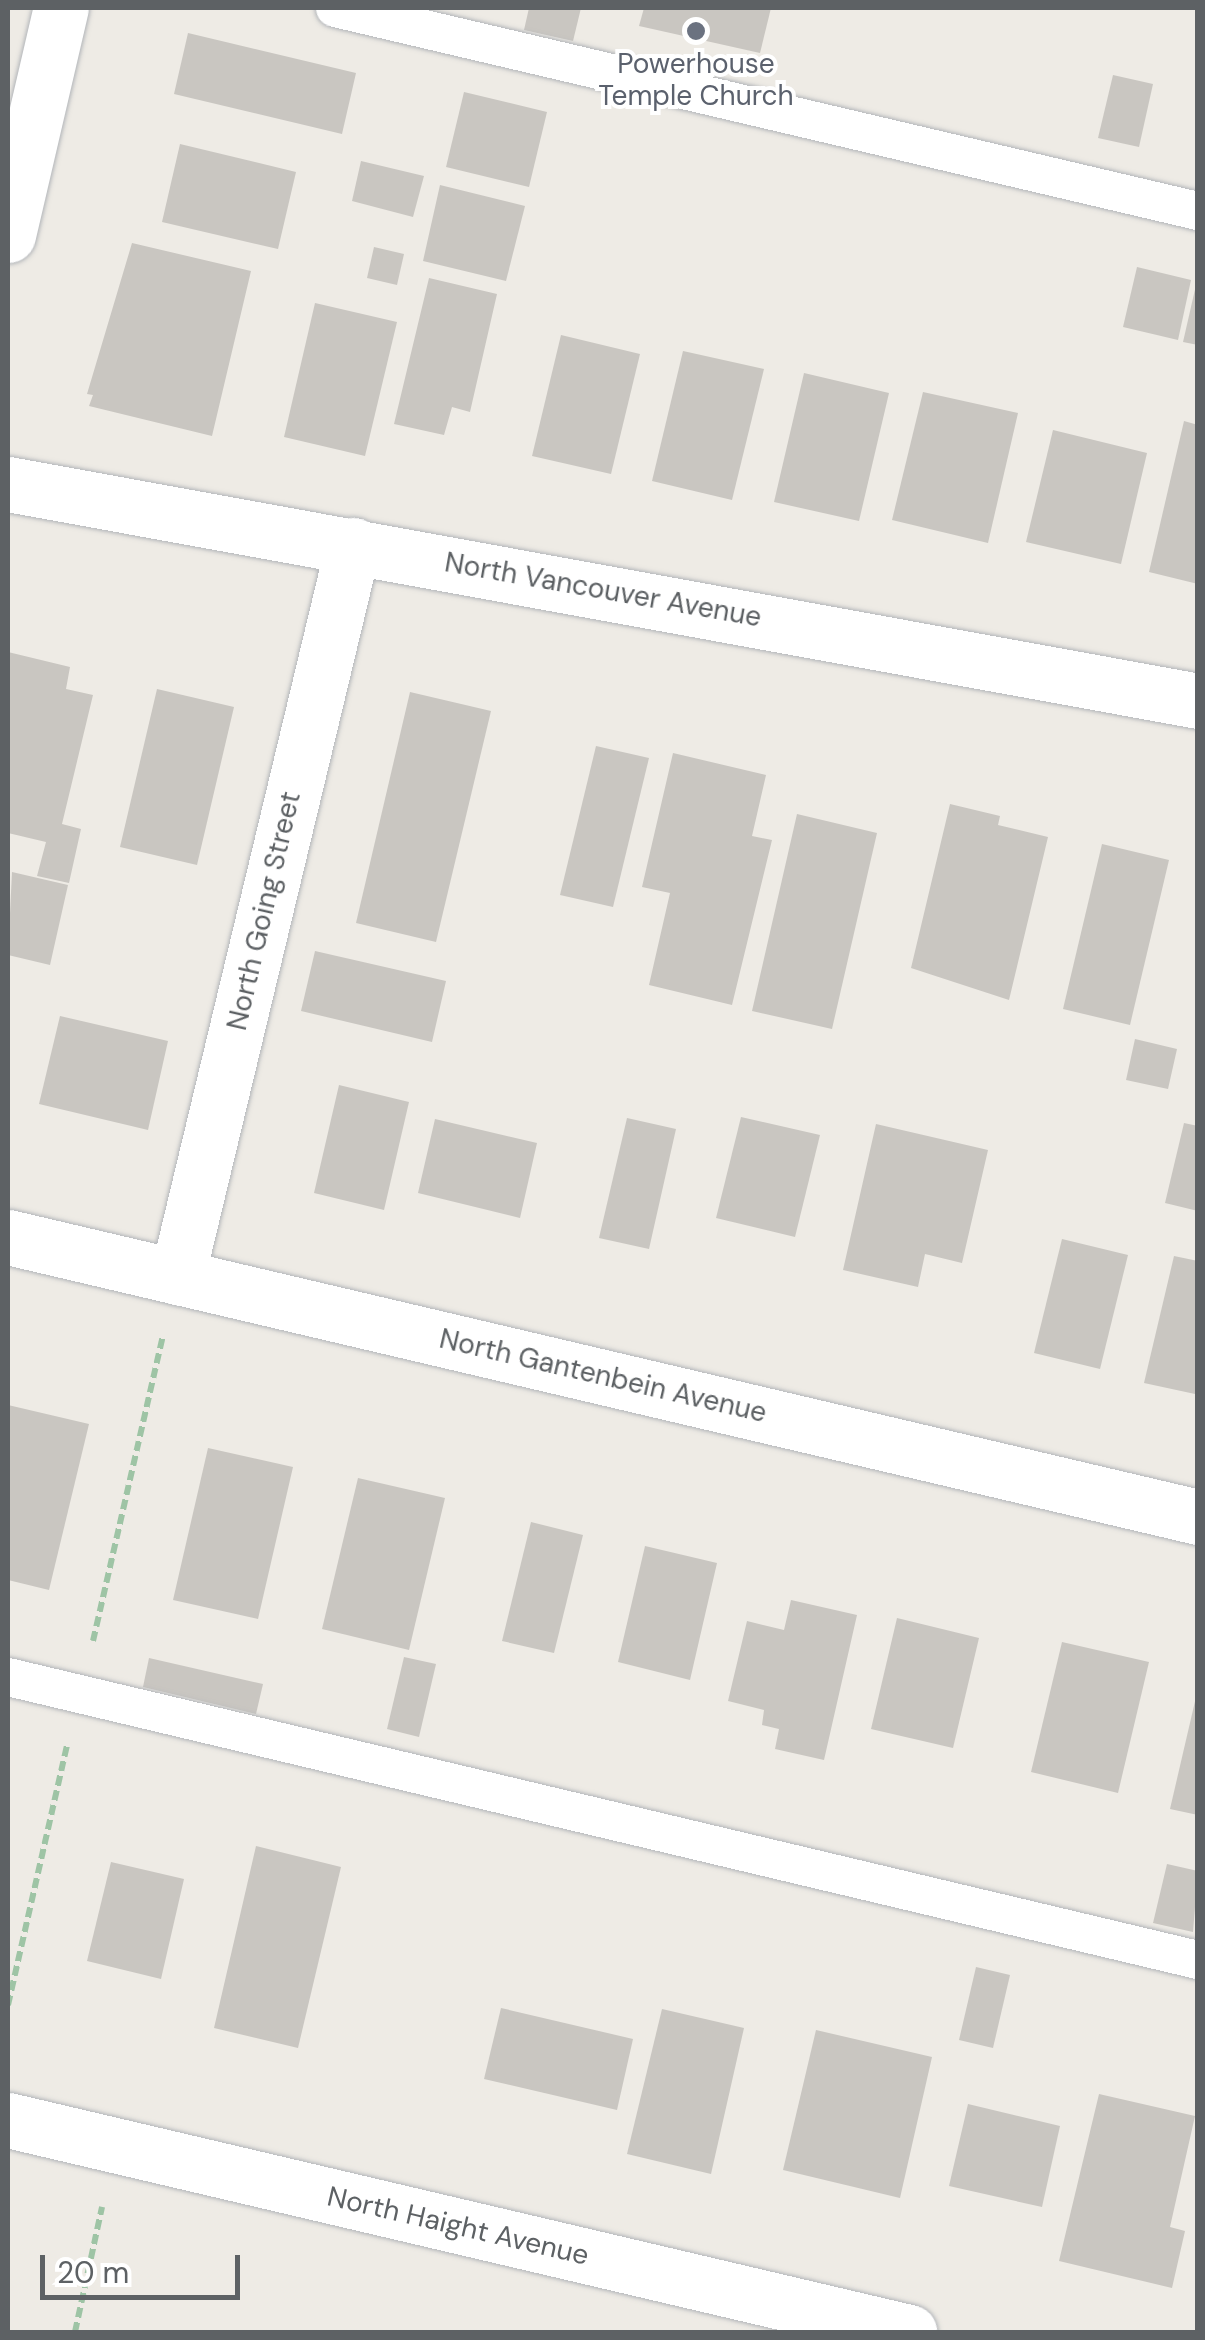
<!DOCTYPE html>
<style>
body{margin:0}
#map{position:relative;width:1205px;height:2340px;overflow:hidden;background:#eeebe5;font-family:"DM Sans",sans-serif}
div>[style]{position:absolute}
.building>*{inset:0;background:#c9c6c1}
.path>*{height:6px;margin-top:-3px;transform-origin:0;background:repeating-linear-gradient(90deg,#9ec4a5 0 10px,transparent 0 15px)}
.roads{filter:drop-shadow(0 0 2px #b2b5b9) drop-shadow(0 0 2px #b2b5b9)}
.lane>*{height:38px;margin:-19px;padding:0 19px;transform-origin:19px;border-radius:19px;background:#fff}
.street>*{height:55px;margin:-27.5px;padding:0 27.5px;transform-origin:27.5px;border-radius:27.5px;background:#fff}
.secondary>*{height:55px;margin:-27.5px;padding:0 27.5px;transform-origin:27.5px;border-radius:27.5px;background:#fff}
.dots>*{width:28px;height:28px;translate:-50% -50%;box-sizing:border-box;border:5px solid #fff;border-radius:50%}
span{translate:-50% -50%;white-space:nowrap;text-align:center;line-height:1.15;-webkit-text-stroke:8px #fff;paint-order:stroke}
.worship-label{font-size:28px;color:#5b616d}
.street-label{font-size:28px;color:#5d6164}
.frame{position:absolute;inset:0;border:10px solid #5d6164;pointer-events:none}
.scale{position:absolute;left:40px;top:2255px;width:200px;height:45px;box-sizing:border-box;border:5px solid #5d6164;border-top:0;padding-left:12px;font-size:30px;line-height:35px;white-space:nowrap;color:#5d6164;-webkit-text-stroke:8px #fff;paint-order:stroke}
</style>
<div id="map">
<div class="building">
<div style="clip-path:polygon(529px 8px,581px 8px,573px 41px,524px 30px)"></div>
<div style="clip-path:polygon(644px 8px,771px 8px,760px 53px,639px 26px)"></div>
<div style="clip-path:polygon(188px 33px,356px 73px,342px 134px,174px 94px)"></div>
<div style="clip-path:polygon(1113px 75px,1153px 84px,1139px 147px,1098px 138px)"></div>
<div style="clip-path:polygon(464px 92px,547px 112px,529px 187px,446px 167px)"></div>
<div style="clip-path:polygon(180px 144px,296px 172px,278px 249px,162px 222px)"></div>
<div style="clip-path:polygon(361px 161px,424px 176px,413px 217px,352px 201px)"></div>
<div style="clip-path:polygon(440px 185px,525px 206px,506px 281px,423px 261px)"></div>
<div style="clip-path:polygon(132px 243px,251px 271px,212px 436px,89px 406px,93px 395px,87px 394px)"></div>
<div style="clip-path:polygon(374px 247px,404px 254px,397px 285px,367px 278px)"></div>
<div style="clip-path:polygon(1137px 267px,1191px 280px,1178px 340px,1123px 327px)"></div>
<div style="clip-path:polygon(429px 278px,497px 294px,470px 412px,452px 407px,444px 435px,394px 424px)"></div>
<div style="clip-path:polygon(1196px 285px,1198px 285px,1198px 345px,1183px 342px)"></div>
<div style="clip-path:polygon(315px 303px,397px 322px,365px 456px,284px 437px)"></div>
<div style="clip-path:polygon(561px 335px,640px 354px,611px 474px,532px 456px)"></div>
<div style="clip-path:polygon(683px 351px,764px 369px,732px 500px,652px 481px)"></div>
<div style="clip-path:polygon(804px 373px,889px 393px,859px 521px,774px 502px)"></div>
<div style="clip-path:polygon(923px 392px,1018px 413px,988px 543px,892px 520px)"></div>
<div style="clip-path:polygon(1184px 421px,1198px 425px,1198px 584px,1149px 572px)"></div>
<div style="clip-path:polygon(1053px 430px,1147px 453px,1121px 564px,1026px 542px)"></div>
<div style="clip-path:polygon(8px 652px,70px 667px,66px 689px,93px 695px,62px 824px,81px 829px,69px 883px,37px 876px,46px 842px,8px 833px)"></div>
<div style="clip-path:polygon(157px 689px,234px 707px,197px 865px,120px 847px)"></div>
<div style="clip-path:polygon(410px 692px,491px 711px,436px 942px,356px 923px)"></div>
<div style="clip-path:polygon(596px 746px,649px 758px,613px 907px,560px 895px)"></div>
<div style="clip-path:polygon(673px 753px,766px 775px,752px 836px,772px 840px,732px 1005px,649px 985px,670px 893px,642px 887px)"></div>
<div style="clip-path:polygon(950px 804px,1000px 816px,998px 825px,1048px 837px,1009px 1000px,911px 968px)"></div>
<div style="clip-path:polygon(797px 814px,877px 833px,832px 1029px,752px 1011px)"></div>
<div style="clip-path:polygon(1102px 844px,1169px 860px,1130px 1025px,1063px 1009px)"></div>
<div style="clip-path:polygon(12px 872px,68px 885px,50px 965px,8px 955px)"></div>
<div style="clip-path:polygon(315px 951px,446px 981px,432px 1042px,301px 1011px)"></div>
<div style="clip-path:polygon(60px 1016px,168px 1041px,148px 1130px,39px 1104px)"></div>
<div style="clip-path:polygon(1135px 1039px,1177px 1049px,1168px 1089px,1126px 1080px)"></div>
<div style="clip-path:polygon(339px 1085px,409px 1102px,384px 1210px,314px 1193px)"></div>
<div style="clip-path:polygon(741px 1117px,820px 1135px,795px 1237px,716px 1218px)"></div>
<div style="clip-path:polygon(627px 1118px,676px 1129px,649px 1249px,599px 1238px)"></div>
<div style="clip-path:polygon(435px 1119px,537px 1143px,520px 1218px,418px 1193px)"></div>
<div style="clip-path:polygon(1184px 1123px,1198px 1126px,1198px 1211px,1165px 1203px)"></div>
<div style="clip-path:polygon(876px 1124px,988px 1150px,962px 1263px,925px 1254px,918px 1287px,843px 1270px)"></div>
<div style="clip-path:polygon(1062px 1239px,1128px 1255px,1100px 1369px,1034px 1353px)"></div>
<div style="clip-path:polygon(1174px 1256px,1198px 1261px,1195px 1394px,1144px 1383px)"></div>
<div style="clip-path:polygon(8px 1405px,89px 1424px,49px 1590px,8px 1580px)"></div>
<div style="clip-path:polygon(208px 1448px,293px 1467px,258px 1619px,173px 1600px)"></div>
<div style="clip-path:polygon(358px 1478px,445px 1498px,409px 1650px,322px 1629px)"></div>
<div style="clip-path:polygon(531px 1522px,583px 1535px,554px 1653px,502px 1641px)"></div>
<div style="clip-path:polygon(645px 1546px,717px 1563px,690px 1680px,618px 1662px)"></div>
<div style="clip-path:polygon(791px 1600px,857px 1615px,824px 1760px,775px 1749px,779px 1729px,762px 1725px,764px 1710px,728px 1701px,747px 1621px,784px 1630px)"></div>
<div style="clip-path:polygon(897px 1618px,979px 1638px,953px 1748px,871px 1729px)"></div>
<div style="clip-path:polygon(1062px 1642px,1149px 1662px,1118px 1793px,1031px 1772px)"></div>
<div style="clip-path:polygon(404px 1657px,436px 1664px,419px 1737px,387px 1729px)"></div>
<div style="clip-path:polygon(149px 1658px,263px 1684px,256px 1714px,143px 1687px)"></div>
<div style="clip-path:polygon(1196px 1697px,1198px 1697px,1198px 1815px,1170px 1809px)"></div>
<div style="clip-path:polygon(256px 1846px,341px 1867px,298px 2048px,214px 2028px)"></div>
<div style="clip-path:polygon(111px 1862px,184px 1879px,161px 1979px,87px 1961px)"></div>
<div style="clip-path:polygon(1167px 1864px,1198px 1871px,1193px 1932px,1153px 1923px)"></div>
<div style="clip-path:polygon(976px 1967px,1010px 1975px,993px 2048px,959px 2040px)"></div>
<div style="clip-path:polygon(501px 2008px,633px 2039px,617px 2110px,484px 2079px)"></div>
<div style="clip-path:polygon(662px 2009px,744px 2028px,711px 2174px,627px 2154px)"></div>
<div style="clip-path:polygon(816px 2030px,932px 2057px,900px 2198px,783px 2170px)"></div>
<div style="clip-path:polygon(1099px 2094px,1195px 2116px,1170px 2227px,1185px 2231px,1172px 2288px,1059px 2261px)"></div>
<div style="clip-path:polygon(968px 2104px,1060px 2126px,1042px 2207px,949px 2186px)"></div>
</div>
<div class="path">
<div style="left:93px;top:1641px;width:313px;rotate:-77.1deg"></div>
<div style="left:8px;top:2005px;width:267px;rotate:-77.2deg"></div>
<div style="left:75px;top:2332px;width:128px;rotate:-77.8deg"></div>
</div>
<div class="roads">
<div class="lane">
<div style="left:335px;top:8px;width:887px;rotate:13.24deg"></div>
<div style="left:8px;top:1677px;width:1223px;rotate:13.38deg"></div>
</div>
<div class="street">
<div style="left:8px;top:235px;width:233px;rotate:-76.9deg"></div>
<div style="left:8px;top:1237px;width:1222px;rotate:13.24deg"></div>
<div style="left:177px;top:1277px;width:753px;rotate:-76.48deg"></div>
<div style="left:8px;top:2120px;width:926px;rotate:13.24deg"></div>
</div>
<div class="secondary">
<div style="left:8px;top:484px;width:1210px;rotate:10.33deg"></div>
</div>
</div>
<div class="dots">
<div style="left:696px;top:31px;background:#6b7280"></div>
</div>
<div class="worship-label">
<span style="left:696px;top:80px">Powerhouse<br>Temple Church</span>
</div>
<div class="street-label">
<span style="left:603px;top:590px;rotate:10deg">North Vancouver Avenue</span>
<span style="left:264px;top:911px;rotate:-77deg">North Going Street</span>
<span style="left:603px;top:1376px;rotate:13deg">North Gantenbein Avenue</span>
<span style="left:458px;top:2226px;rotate:13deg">North Haight Avenue</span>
</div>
<div class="frame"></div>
<div class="scale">20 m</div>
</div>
